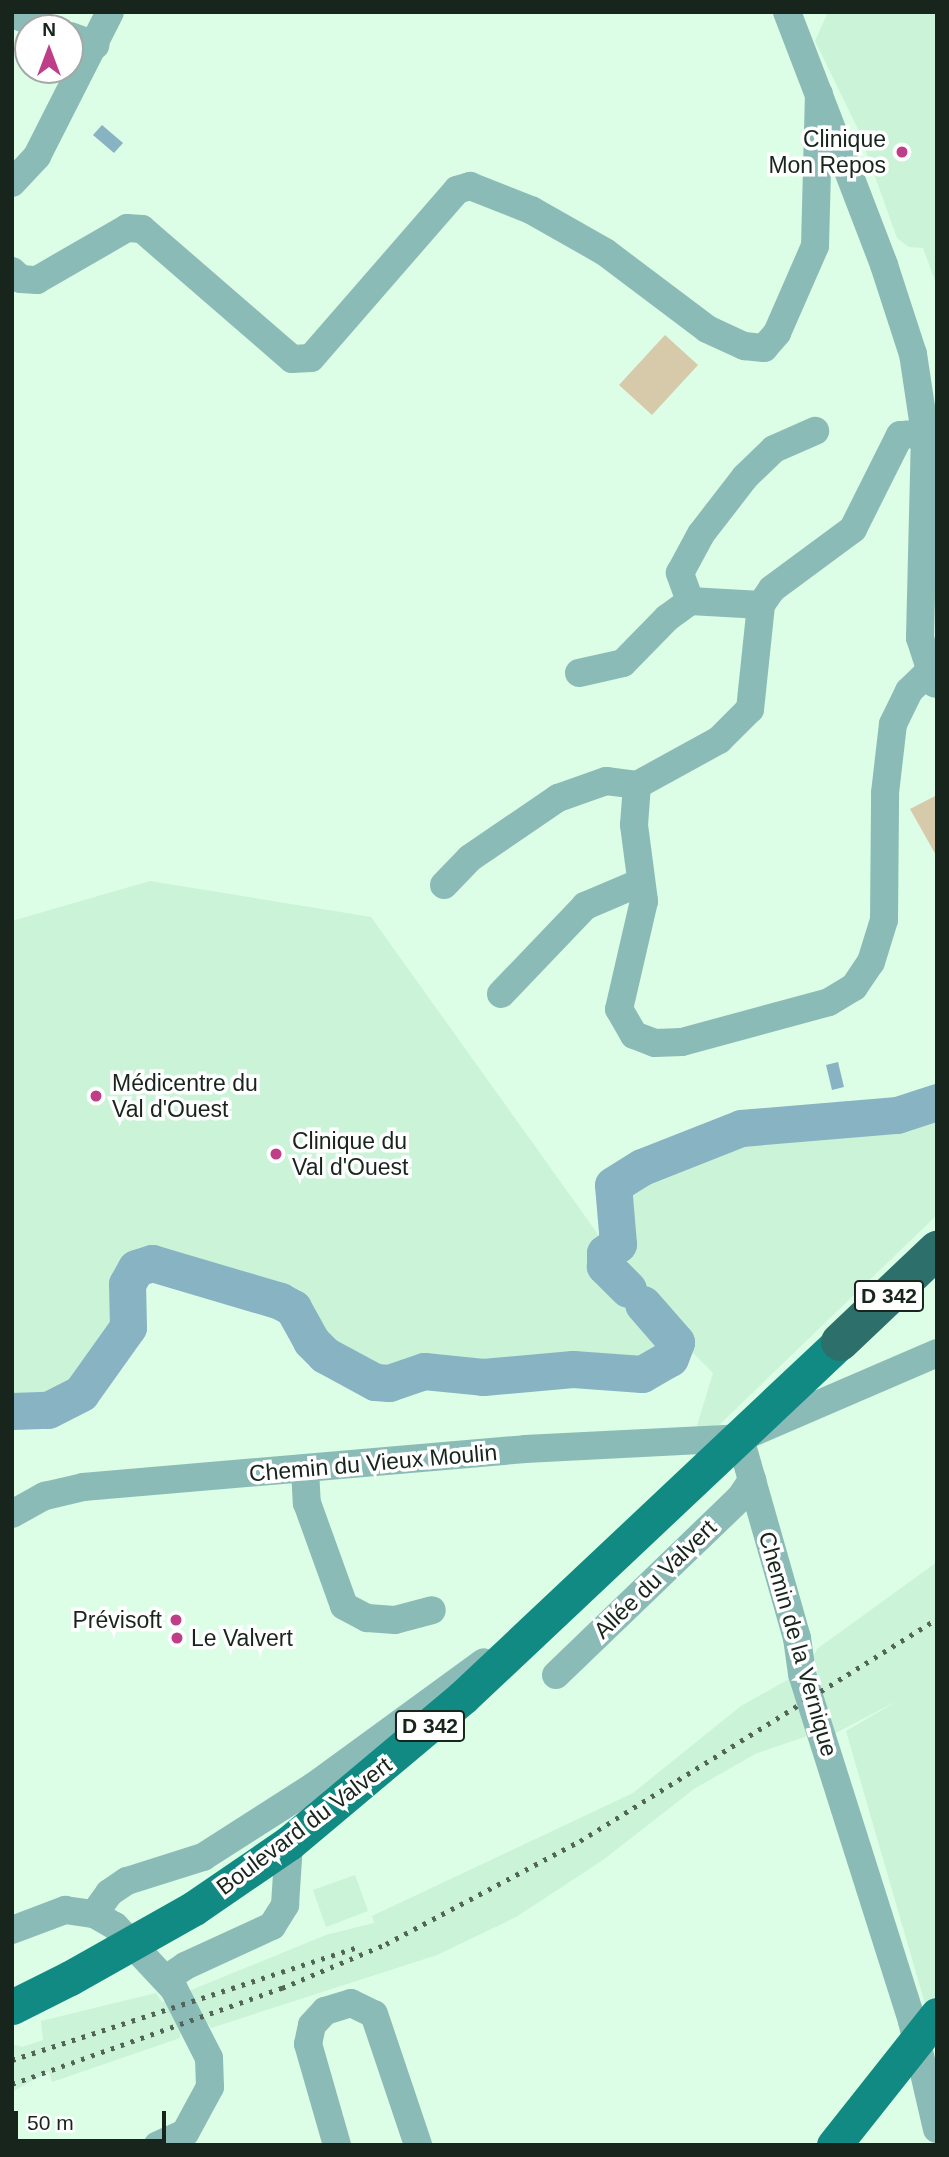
<!DOCTYPE html>
<meta charset="utf-8">
<style>
body{margin:0}
#map{position:relative;width:949px;height:2157px;overflow:hidden;background:#dcfde6;font-family:Helvetica,sans-serif}
div>[style]{position:absolute}
.built>*{inset:0;background:#caf3d7}
.green>*{inset:0;background:#d7caaa}
.water>*{inset:0;background:#87b3c3}
.river>*{height:37px;margin:-18.5px;padding:0 18.5px;transform-origin:18.5px;border-radius:18.5px;background:#87b3c3}
.minor>*{height:28px;margin:-14px;padding:0 14px;transform-origin:14px;border-radius:14px;background:#8bbbb6}
.major>*{height:35px;margin:-17.5px;padding:0 17.5px;transform-origin:17.5px;border-radius:17.5px;background:#108a83}
.highway>*{height:38px;margin:-19px;padding:0 19px;transform-origin:19px;border-radius:19px;background:#2d706b}
.rail>*{height:5px;margin-top:-2.5px;transform-origin:0;background:repeating-linear-gradient(90deg,#526558 0 3.5px,transparent 0 10.5px)}
.major-bridge>*{height:35px;margin:-17.5px;padding:0 17.5px;transform-origin:17.5px;border-radius:17.5px;background:#108a83}
.dots>*{width:19px;height:19px;translate:-50% -50%;box-sizing:border-box;border:4px solid #fff;border-radius:50%}
span{translate:-50% -50%;white-space:nowrap;text-align:center;line-height:1.15;-webkit-text-stroke:7px #fff;paint-order:stroke}
.shield-label span{padding:2px 5px;background:#fff;border:2px solid;border-radius:5px;-webkit-text-stroke-width:0}
.shield-label{font-size:21px;color:#18251d;font-weight:700}
.poi-label{font-size:23px;color:#18251d}
.right{translate:-100% -50%;text-align:right}
.left{translate:0 -50%;text-align:left}
.street-label{font-size:23px;color:#18251d}
.frame{position:absolute;inset:0;border:14px solid #18251d;pointer-events:none}
.north{position:absolute;left:14px;top:14px;width:70px;height:70px;box-sizing:border-box;background:#fff;border:2px solid #a3a8a5;border-radius:50%;rotate:0deg;font-size:19px;font-weight:700;line-height:28px;text-align:center;color:#18251d}
.north::after{content:'';display:block;margin:auto;width:24px;height:32px;background:#be3e88;clip-path:polygon(50% 0,100% 100%,50% 72%,0 100%)}
.scale{position:absolute;left:14px;top:2111px;width:152px;height:32px;box-sizing:border-box;border:4px solid #18251d;border-top:0;padding-left:9px;font-size:21px;line-height:24px;white-space:nowrap;color:#18251d;-webkit-text-stroke:5px #fff;paint-order:stroke}
</style>
<div id="map">
<div class="built">
<div style="clip-path:polygon(828px 12px,937px 12px,937px 286px,923px 248px,909px 247px,897px 238px,858px 129px,815px 41px)"></div>
<div style="clip-path:polygon(150px 881px,371px 917px,607px 1247px,626px 1248px,622px 1190px,632px 1178px,653px 1168px,741px 1134px,902px 1120px,937px 1107px,937px 1215px,719px 1425px,696px 1429px,713px 1373px,687px 1347px,669px 1347px,657px 1362px,639px 1369px,569px 1363px,479px 1371px,431px 1363px,391px 1379px,377px 1378px,323px 1346px,292px 1302px,146px 1259px,126px 1275px,123px 1335px,85px 1382px,46px 1405px,12px 1404px,12px 921px)"></div>
<div style="clip-path:polygon(937px 1562px,937px 1994px,926px 2007px,846px 1731px,899px 1700px,828px 1737px,810px 1735px,755px 1754px,694px 1789px,603px 1860px,516px 1917px,437px 1955px,211px 2028px,209px 2024px,180px 2034px,180px 2038px,52px 2082px,49px 2071px,12px 2092px,12px 2044px,22px 2047px,43px 2040px,41px 2021px,156px 1993px,162px 2002px,326px 1935px,374px 1923px,372px 1916px,633px 1793px,741px 1706px,807px 1669px,817px 1649px)"></div>
<div style="clip-path:polygon(355px 1875px,368px 1911px,326px 1927px,313px 1890px)"></div>
</div>
<div class="green">
<div style="clip-path:polygon(665px 335px,698px 365px,652px 415px,619px 385px)"></div>
<div style="clip-path:polygon(937px 795px,937px 857px,910px 809px)"></div>
</div>
<div class="water">
<div style="clip-path:polygon(102px 125px,123px 143px,114px 153px,93px 135px)"></div>
<div style="clip-path:polygon(838px 1062px,844px 1087px,832px 1090px,826px 1065px)"></div>
</div>
<div class="river">
<div style="left:628px;top:1289px;width:33px;rotate:-135deg"></div>
<div style="left:605px;top:1266px;width:13px;rotate:-90deg"></div>
<div style="left:605px;top:1253px;width:16px;rotate:-35deg"></div>
<div style="left:618px;top:1244px;width:59px;rotate:-94.8deg"></div>
<div style="left:613px;top:1185px;width:34px;rotate:-32deg"></div>
<div style="left:642px;top:1167px;width:106px;rotate:-21.5deg"></div>
<div style="left:741px;top:1128px;width:157px;rotate:-4.8deg"></div>
<div style="left:897px;top:1115px;width:42px;rotate:-18deg"></div>
<div style="left:12px;top:1411px;width:36px;rotate:-2deg"></div>
<div style="left:48px;top:1410px;width:37px;rotate:-27deg"></div>
<div style="left:81px;top:1393px;width:81px;rotate:-54.5deg"></div>
<div style="left:128px;top:1327px;width:43px;rotate:-91.3deg"></div>
<div style="left:127px;top:1284px;width:18px;rotate:-61deg"></div>
<div style="left:136px;top:1268px;width:17px;rotate:-17deg"></div>
<div style="left:152px;top:1263px;width:134px;rotate:16.5deg"></div>
<div style="left:280px;top:1301px;width:15px;rotate:28deg"></div>
<div style="left:293px;top:1308px;width:38px;rotate:61deg"></div>
<div style="left:311px;top:1341px;width:20px;rotate:45deg"></div>
<div style="left:325px;top:1355px;width:57px;rotate:28.4deg"></div>
<div style="left:375px;top:1382px;width:14px;rotate:4deg"></div>
<div style="left:389px;top:1383px;width:37px;rotate:-19deg"></div>
<div style="left:424px;top:1371px;width:59px;rotate:5.8deg"></div>
<div style="left:483px;top:1377px;width:90px;rotate:-5.1deg"></div>
<div style="left:573px;top:1369px;width:69px;rotate:4.1deg"></div>
<div style="left:642px;top:1374px;width:32px;rotate:-30deg"></div>
<div style="left:670px;top:1358px;width:17px;rotate:-69deg"></div>
<div style="left:676px;top:1342px;width:50px;rotate:-131deg"></div>
</div>
<div class="minor">
<div style="left:787px;top:12px;width:271px;rotate:69deg"></div>
<div style="left:884px;top:265px;width:94px;rotate:72deg"></div>
<div style="left:913px;top:354px;width:80px;rotate:81.4deg"></div>
<div style="left:925px;top:433px;width:205px;rotate:91.4deg"></div>
<div style="left:920px;top:638px;width:48px;rotate:71.9deg"></div>
<div style="left:12px;top:14px;width:40px;rotate:21deg"></div>
<div style="left:70px;top:36px;width:27px;rotate:20deg"></div>
<div style="left:12px;top:183px;width:37px;rotate:-47deg"></div>
<div style="left:37px;top:156px;width:161px;rotate:-63.1deg"></div>
<div style="left:12px;top:271px;width:12px;rotate:42deg"></div>
<div style="left:21px;top:279px;width:16px;rotate:4deg"></div>
<div style="left:37px;top:280px;width:104px;rotate:-30deg"></div>
<div style="left:127px;top:228px;width:15px;rotate:4deg"></div>
<div style="left:142px;top:229px;width:198px;rotate:40.9deg"></div>
<div style="left:292px;top:359px;width:19px;rotate:-3deg"></div>
<div style="left:311px;top:358px;width:223px;rotate:-49deg"></div>
<div style="left:457px;top:190px;width:14px;rotate:-17deg"></div>
<div style="left:470px;top:186px;width:66px;rotate:21.5deg"></div>
<div style="left:531px;top:210px;width:85px;rotate:29.6deg"></div>
<div style="left:605px;top:252px;width:128px;rotate:37deg"></div>
<div style="left:707px;top:329px;width:41px;rotate:24.7deg"></div>
<div style="left:744px;top:346px;width:20px;rotate:6deg"></div>
<div style="left:764px;top:348px;width:20px;rotate:-49deg"></div>
<div style="left:777px;top:333px;width:95px;rotate:-66.4deg"></div>
<div style="left:815px;top:246px;width:152px;rotate:-88.5deg"></div>
<div style="left:925px;top:433px;width:25px;rotate:175deg"></div>
<div style="left:900px;top:435px;width:105px;rotate:116.6deg"></div>
<div style="left:853px;top:529px;width:101px;rotate:143.5deg"></div>
<div style="left:772px;top:589px;width:19px;rotate:125deg"></div>
<div style="left:761px;top:605px;width:105px;rotate:96deg"></div>
<div style="left:750px;top:709px;width:44px;rotate:135deg"></div>
<div style="left:719px;top:740px;width:94px;rotate:151.2deg"></div>
<div style="left:637px;top:785px;width:40px;rotate:94.3deg"></div>
<div style="left:634px;top:825px;width:77px;rotate:82.5deg"></div>
<div style="left:644px;top:901px;width:111px;rotate:103deg"></div>
<div style="left:619px;top:1009px;width:30px;rotate:60deg"></div>
<div style="left:634px;top:1035px;width:22px;rotate:21deg"></div>
<div style="left:655px;top:1043px;width:27px;rotate:-2deg"></div>
<div style="left:682px;top:1042px;width:152px;rotate:-15.2deg"></div>
<div style="left:829px;top:1002px;width:29px;rotate:-31deg"></div>
<div style="left:854px;top:987px;width:30px;rotate:-56deg"></div>
<div style="left:871px;top:962px;width:44px;rotate:-72.8deg"></div>
<div style="left:884px;top:920px;width:127px;rotate:-89.5deg"></div>
<div style="left:885px;top:793px;width:69px;rotate:-83.4deg"></div>
<div style="left:893px;top:724px;width:37px;rotate:-64deg"></div>
<div style="left:909px;top:691px;width:39px;rotate:-44deg"></div>
<div style="left:690px;top:601px;width:30px;rotate:-110deg"></div>
<div style="left:680px;top:573px;width:44px;rotate:-61.7deg"></div>
<div style="left:701px;top:534px;width:72px;rotate:-52.3deg"></div>
<div style="left:745px;top:477px;width:40px;rotate:-44deg"></div>
<div style="left:774px;top:449px;width:45px;rotate:-23.7deg"></div>
<div style="left:579px;top:673px;width:45px;rotate:-12.8deg"></div>
<div style="left:623px;top:663px;width:63px;rotate:-45.6deg"></div>
<div style="left:667px;top:618px;width:29px;rotate:-36deg"></div>
<div style="left:690px;top:601px;width:71px;rotate:3.2deg"></div>
<div style="left:444px;top:885px;width:37px;rotate:-46deg"></div>
<div style="left:470px;top:858px;width:107px;rotate:-34.3deg"></div>
<div style="left:558px;top:798px;width:51px;rotate:-19.5deg"></div>
<div style="left:606px;top:781px;width:31px;rotate:7deg"></div>
<div style="left:501px;top:994px;width:122px;rotate:-46.3deg"></div>
<div style="left:585px;top:906px;width:59px;rotate:-23.1deg"></div>
<div style="left:740px;top:1438px;width:208px;rotate:74.1deg"></div>
<div style="left:797px;top:1638px;width:36px;rotate:82deg"></div>
<div style="left:802px;top:1674px;width:364px;rotate:72.4deg"></div>
<div style="left:912px;top:2021px;width:111px;rotate:77deg"></div>
<div style="left:305px;top:1469px;width:34px;rotate:87deg"></div>
<div style="left:307px;top:1503px;width:109px;rotate:70.2deg"></div>
<div style="left:344px;top:1606px;width:26px;rotate:28deg"></div>
<div style="left:367px;top:1618px;width:28px;rotate:4deg"></div>
<div style="left:395px;top:1620px;width:38px;rotate:-15deg"></div>
<div style="left:12px;top:1514px;width:38px;rotate:-29deg"></div>
<div style="left:45px;top:1496px;width:39px;rotate:-13deg"></div>
<div style="left:83px;top:1487px;width:444px;rotate:-4.9deg"></div>
<div style="left:525px;top:1449px;width:215px;rotate:-2.9deg"></div>
<div style="left:740px;top:1438px;width:215px;rotate:-23.3deg"></div>
<div style="left:556px;top:1675px;width:255px;rotate:-43.9deg"></div>
<div style="left:740px;top:1498px;width:22px;rotate:-56deg"></div>
<div style="left:94px;top:1914px;width:26px;rotate:-54deg"></div>
<div style="left:109px;top:1893px;width:22px;rotate:-34deg"></div>
<div style="left:127px;top:1881px;width:80px;rotate:-17.5deg"></div>
<div style="left:203px;top:1857px;width:132px;rotate:-32.6deg"></div>
<div style="left:314px;top:1786px;width:210px;rotate:-36.1deg"></div>
<div style="left:12px;top:1930px;width:57px;rotate:-20.7deg"></div>
<div style="left:65px;top:1910px;width:29px;rotate:8deg"></div>
<div style="left:94px;top:1914px;width:24px;rotate:30deg"></div>
<div style="left:115px;top:1926px;width:86px;rotate:46.9deg"></div>
<div style="left:174px;top:1989px;width:77px;rotate:63.1deg"></div>
<div style="left:209px;top:2058px;width:29px;rotate:88deg"></div>
<div style="left:210px;top:2087px;width:52px;rotate:118.5deg"></div>
<div style="left:185px;top:2133px;width:30px;rotate:156deg"></div>
<div style="left:166px;top:1979px;width:23px;rotate:-34deg"></div>
<div style="left:185px;top:1966px;width:96px;rotate:-24.7deg"></div>
<div style="left:272px;top:1926px;width:25px;rotate:-58deg"></div>
<div style="left:285px;top:1905px;width:62px;rotate:-86.3deg"></div>
<div style="left:337px;top:2145px;width:105px;rotate:-106deg"></div>
<div style="left:308px;top:2044px;width:19px;rotate:-78deg"></div>
<div style="left:312px;top:2025px;width:19px;rotate:-47deg"></div>
<div style="left:325px;top:2011px;width:27px;rotate:-17deg"></div>
<div style="left:351px;top:2003px;width:25px;rotate:26deg"></div>
<div style="left:374px;top:2014px;width:138px;rotate:71.4deg"></div>
</div>
<div class="major">
<div style="left:194px;top:1908px;width:115px;rotate:-34.4deg"></div>
<div style="left:289px;top:1843px;width:227px;rotate:-40deg"></div>
<div style="left:463px;top:1697px;width:518px;rotate:-43.28deg"></div>
<div style="left:12px;top:2007px;width:65px;rotate:-26.6deg"></div>
<div style="left:834px;top:2145px;width:166px;rotate:-51.6deg"></div>
</div>
<div class="highway">
<div style="left:840px;top:1342px;width:134px;rotate:-43.5deg"></div>
</div>
<div class="rail">
<div style="left:12px;top:2060px;width:361px;rotate:-18.1deg"></div>
<div style="left:12px;top:2084px;width:287px;rotate:-19.6deg"></div>
<div style="left:282px;top:1988px;width:113px;rotate:-22.9deg"></div>
<div style="left:386px;top:1944px;width:220px;rotate:-28deg"></div>
<div style="left:580px;top:1841px;width:420px;rotate:-31.9deg"></div>
</div>
<div class="major-bridge">
<div style="left:70px;top:1978px;width:142px;rotate:-29.4deg"></div>
</div>
<div class="dots">
<div style="left:902px;top:152px;background:#be3e88"></div>
<div style="left:96px;top:1096px;background:#be3e88"></div>
<div style="left:276px;top:1154px;background:#be3e88"></div>
<div style="left:176px;top:1620px;background:#be3e88"></div>
<div style="left:177px;top:1638px;background:#be3e88"></div>
</div>
<div class="shield-label">
<span style="left:889px;top:1296px">D 342</span>
<span style="left:430px;top:1726px">D 342</span>
</div>
<div class="poi-label">
<span class="right" style="left:886px;top:152px">Clinique<br>Mon Repos</span>
<span class="left" style="left:112px;top:1096px">Médicentre du<br>Val d'Ouest</span>
<span class="left" style="left:292px;top:1154px">Clinique du<br>Val d'Ouest</span>
<span class="right" style="left:162px;top:1620px">Prévisoft</span>
<span class="left" style="left:191px;top:1638px">Le Valvert</span>
</div>
<div class="street-label">
<span style="left:373px;top:1463px;rotate:-5deg">Chemin du Vieux Moulin</span>
<span style="left:655px;top:1579px;rotate:-44deg">Allée du Valvert</span>
<span style="left:798px;top:1644px;rotate:74deg">Chemin de la Vernique</span>
<span style="left:304px;top:1826px;rotate:-37deg">Boulevard du Valvert</span>
</div>
<div class="frame"></div>
<div class="north">N</div>
<div class="scale">50 m</div>
</div>
